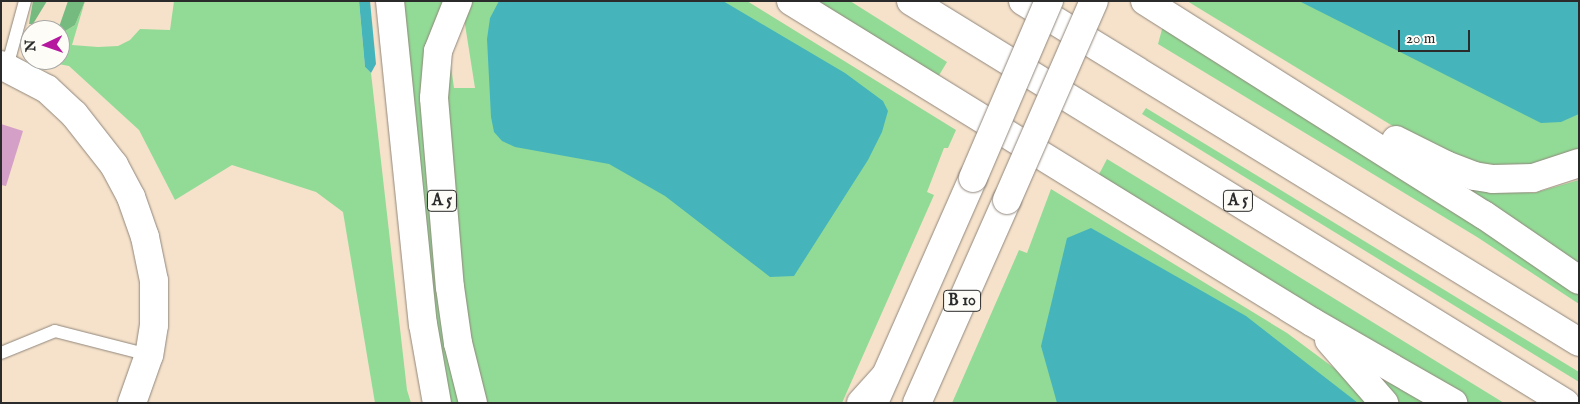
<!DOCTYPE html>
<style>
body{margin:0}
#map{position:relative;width:1580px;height:404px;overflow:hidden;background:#f6e2cb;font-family:"IM FELL English",serif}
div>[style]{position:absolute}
.green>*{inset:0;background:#92db96}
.forest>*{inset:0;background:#75bb7f}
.water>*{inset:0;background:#45b5bb}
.building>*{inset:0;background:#d4a0c7}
.roads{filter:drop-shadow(0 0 1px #90867b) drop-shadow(0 0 1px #90867b)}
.service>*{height:12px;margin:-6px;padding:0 6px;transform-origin:6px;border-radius:6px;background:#fff}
.tertiary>*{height:28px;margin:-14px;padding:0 14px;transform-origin:14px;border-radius:14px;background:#fff}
.trunk>*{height:28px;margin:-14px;padding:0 14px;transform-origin:14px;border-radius:14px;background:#fff}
.motorway>*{height:28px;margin:-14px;padding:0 14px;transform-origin:14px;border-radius:14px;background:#fff}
.bridges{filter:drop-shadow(0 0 1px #90867b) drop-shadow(0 0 1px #90867b)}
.trunk-bridge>*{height:28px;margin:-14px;padding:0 14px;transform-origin:14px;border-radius:14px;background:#fff}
span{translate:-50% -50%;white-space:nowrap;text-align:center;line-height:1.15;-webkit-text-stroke:4px #fdfcf7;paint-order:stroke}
.shield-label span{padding:1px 4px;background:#fdfcf7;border:1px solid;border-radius:4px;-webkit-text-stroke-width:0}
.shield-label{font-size:16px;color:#2b2b2b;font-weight:700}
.frame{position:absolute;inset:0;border:2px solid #2b2b2b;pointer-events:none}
.north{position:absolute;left:20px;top:20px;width:50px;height:50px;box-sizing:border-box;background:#fdfcf7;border:1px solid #a9a8a5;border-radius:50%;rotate:267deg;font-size:14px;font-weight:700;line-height:20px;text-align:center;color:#2b2b2b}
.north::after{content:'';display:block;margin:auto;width:18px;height:22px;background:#b5179e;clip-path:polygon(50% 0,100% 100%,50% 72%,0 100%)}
.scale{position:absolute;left:1398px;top:30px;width:72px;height:22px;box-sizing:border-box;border:2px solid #2b2b2b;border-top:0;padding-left:6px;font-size:15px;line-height:18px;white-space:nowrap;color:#2b2b2b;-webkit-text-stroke:4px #fdfcf7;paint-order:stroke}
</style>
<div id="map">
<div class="green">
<div style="clip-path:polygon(85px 1px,72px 45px,98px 47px,118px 46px,130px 40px,140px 29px,170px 30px,174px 1px,359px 1px,365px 67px,371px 73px,407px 390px,411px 403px,375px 403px,343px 212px,316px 192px,232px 165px,175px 200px,139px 130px,69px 66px,53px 63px,60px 60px,59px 27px,62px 33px,75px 25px)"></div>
<div style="clip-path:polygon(402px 1px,445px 1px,438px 15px,460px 403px,449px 403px,438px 360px)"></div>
<div style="clip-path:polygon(471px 1px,747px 1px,956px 130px,948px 148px,944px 148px,927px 192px,934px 195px,842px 403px,486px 403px,476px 373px,464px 302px,446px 113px,450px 59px,454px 88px,475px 88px,464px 18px)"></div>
<div style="clip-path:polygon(803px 1px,850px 1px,947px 62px,935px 82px)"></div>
<div style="clip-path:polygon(1187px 1px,1579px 1px,1579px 148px,1541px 163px,1520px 166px,1477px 164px,1401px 131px)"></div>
<div style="clip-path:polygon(1164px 22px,1579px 293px,1579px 304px,1477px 237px,1158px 44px)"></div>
<div style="clip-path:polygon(1146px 108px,1579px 372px,1579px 382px,1142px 114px)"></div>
<div style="clip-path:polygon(1107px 159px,1171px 198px,1504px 403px,1470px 403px,1442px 389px,1096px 180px)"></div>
<div style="clip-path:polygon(1579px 180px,1579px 265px,1470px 190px,1471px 187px,1534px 193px)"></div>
<div style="clip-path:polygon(1051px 189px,1287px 333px,1338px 371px,1367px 403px,952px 403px,1019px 250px,1027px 253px)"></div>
<div style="clip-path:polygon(1384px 381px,1388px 382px,1427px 403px,1400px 403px,1382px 383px)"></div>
</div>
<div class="forest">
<div style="clip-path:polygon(33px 1px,47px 1px,33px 24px,29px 24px)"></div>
<div style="clip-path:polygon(68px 1px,85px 1px,75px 25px,62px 33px,59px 27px)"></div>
</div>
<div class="water">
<div style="clip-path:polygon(359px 1px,370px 1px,376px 64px,371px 73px,365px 67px)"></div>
<div style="clip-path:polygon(499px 1px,723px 1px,845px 73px,883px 101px,888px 111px,882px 132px,868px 160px,794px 276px,770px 277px,665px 196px,609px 164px,515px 147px,502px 141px,494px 132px,491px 117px,487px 39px,490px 18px)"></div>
<div style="clip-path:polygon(1299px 1px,1579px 1px,1579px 114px,1561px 122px,1541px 123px)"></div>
<div style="clip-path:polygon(1091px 228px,1246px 316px,1358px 403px,1057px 403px,1041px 346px,1067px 238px)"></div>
</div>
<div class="building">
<div style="clip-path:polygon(1px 124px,23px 131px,6px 186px,1px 185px)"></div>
</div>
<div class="roads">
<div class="service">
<div style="left:7px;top:67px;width:68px;rotate:-74.7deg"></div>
<div style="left:1px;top:353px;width:58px;rotate:-22.2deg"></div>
<div style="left:55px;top:331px;width:97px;rotate:14.3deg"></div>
</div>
<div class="tertiary">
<div style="left:1px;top:65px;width:52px;rotate:27.6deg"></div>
<div style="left:47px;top:89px;width:37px;rotate:43deg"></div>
<div style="left:74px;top:114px;width:65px;rotate:51.9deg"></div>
<div style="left:114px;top:165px;width:36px;rotate:62deg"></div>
<div style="left:131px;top:197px;width:42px;rotate:70.7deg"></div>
<div style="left:145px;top:237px;width:45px;rotate:78.4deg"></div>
<div style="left:154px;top:281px;width:44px;rotate:90deg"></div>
<div style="left:154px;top:325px;width:30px;rotate:99deg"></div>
<div style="left:149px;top:355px;width:51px;rotate:109.5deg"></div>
</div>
<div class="trunk">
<div style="left:876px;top:398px;width:240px;rotate:-66.2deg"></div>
<div style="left:917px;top:403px;width:222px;rotate:-66.1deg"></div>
</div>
<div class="motorway">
<div style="left:390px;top:1px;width:325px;rotate:84.2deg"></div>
<div style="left:423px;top:324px;width:80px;rotate:80deg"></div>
<div style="left:458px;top:1px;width:54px;rotate:111.8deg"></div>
<div style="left:438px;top:51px;width:47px;rotate:94.9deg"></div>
<div style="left:434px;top:98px;width:190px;rotate:85.2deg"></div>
<div style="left:450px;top:287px;width:57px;rotate:81.9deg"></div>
<div style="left:458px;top:343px;width:62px;rotate:76deg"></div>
<div style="left:791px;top:1px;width:612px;rotate:31.64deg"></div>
<div style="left:1312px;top:322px;width:163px;rotate:29.9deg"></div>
<div style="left:911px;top:1px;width:768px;rotate:31.58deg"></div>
<div style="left:1023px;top:1px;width:652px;rotate:31.52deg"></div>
<div style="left:1145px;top:1px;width:401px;rotate:32.3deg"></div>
<div style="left:1484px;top:215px;width:115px;rotate:34.4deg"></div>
<div style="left:1396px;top:140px;width:56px;rotate:26.6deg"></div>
<div style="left:1446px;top:165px;width:30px;rotate:21deg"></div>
<div style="left:1474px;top:176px;width:19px;rotate:9deg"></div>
<div style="left:1493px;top:179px;width:40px;rotate:-1.4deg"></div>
<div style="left:1533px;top:178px;width:48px;rotate:-18.1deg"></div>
<div style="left:1329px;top:340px;width:84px;rotate:48.9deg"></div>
<div style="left:861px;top:403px;width:36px;rotate:-48deg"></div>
</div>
</div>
<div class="bridges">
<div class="trunk-bridge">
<div style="left:973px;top:178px;width:193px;rotate:-66.8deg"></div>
<div style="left:1007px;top:200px;width:217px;rotate:-66.4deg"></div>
</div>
</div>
<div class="shield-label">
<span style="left:442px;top:201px">A 5</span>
<span style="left:1238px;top:201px">A 5</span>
<span style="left:962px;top:301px">B 10</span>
</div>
<div class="frame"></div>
<div class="north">N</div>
<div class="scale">20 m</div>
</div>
